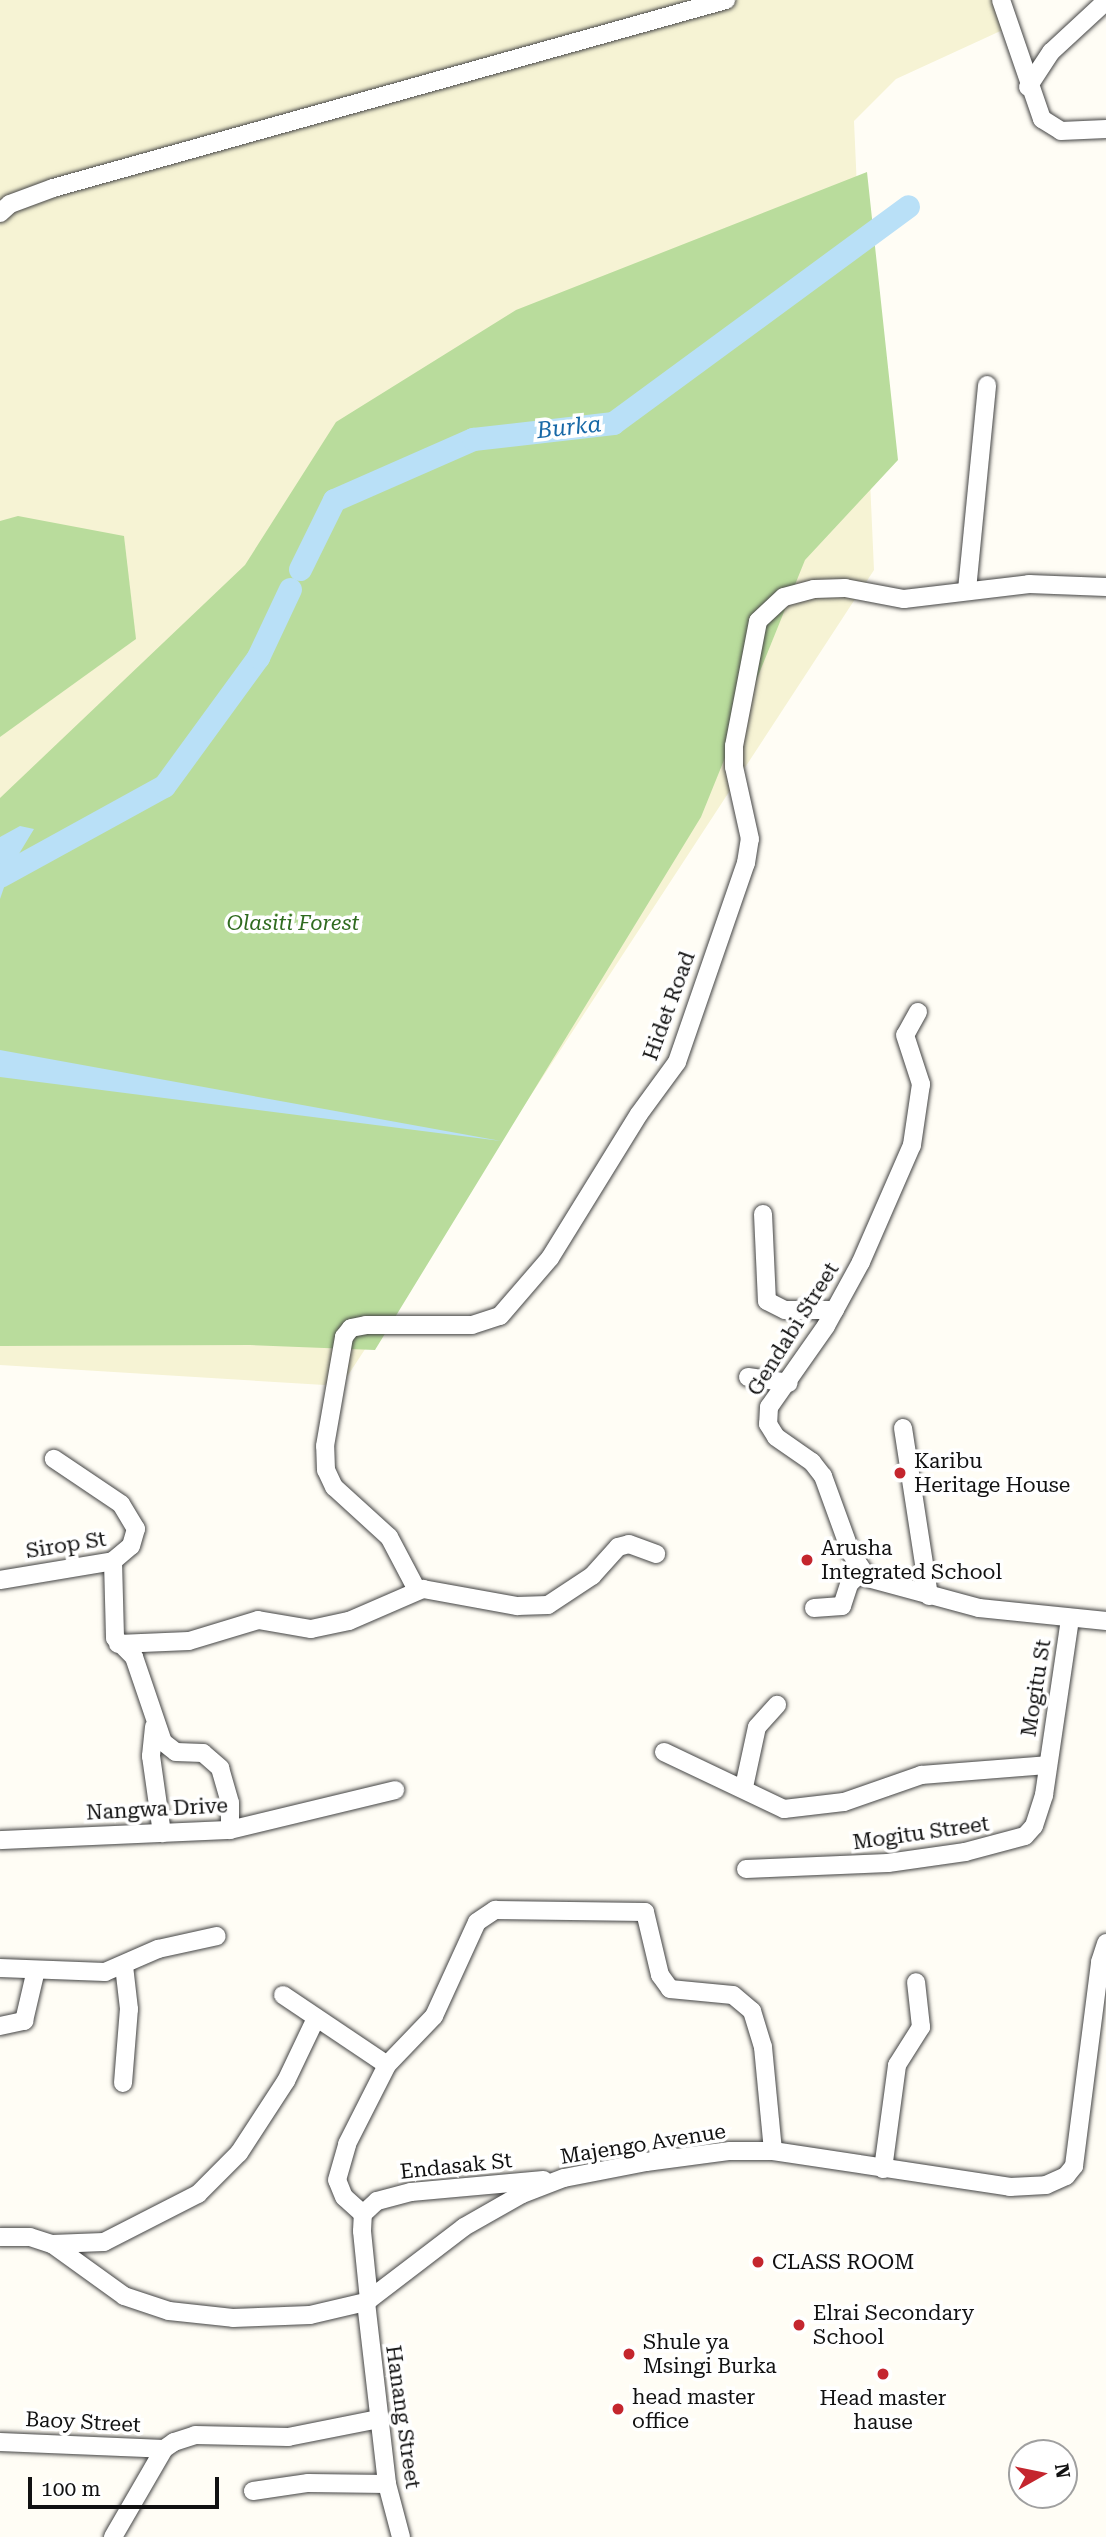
<!DOCTYPE html>
<style>
body{margin:0}
#map{position:relative;width:1106px;height:2537px;overflow:hidden;background:#fffdf5;font-family:"Roboto Serif",serif}
div>[style]{position:absolute}
.farmland>*{inset:0;background:#f6f3d4}
.forest>*{inset:0;background:#b9dc9c}
.water>*{inset:0;background:#b9e0f7}
.river>*{height:23px;margin:-11.5px;padding:0 11.5px;transform-origin:11.5px;border-radius:11.5px;background:#b9e0f7}
.roads{filter:drop-shadow(0 0 2px #444) drop-shadow(0 0 2px #444)}
.minor>*{height:18px;margin:-9px;padding:0 9px;transform-origin:9px;border-radius:9px;background:#fff}
.dots>*{width:19px;height:19px;translate:-50% -50%;box-sizing:border-box;border:4px solid #fff;border-radius:50%}
span{translate:-50% -50%;white-space:nowrap;text-align:center;line-height:1.15;-webkit-text-stroke:7px #fff;paint-order:stroke}
.park-label{font-size:21px;color:#2f6b1f;font-style:italic}
.street-label{font-size:21px;color:#111}
.poi-label{font-size:21px;color:#111}
.left{translate:0 -50%;text-align:left}
.water-label{font-size:23px;color:#1768a6;font-style:italic}
.north{position:absolute;left:1008px;top:2439px;width:70px;height:70px;box-sizing:border-box;background:#fff;border:2px solid #a0a0a0;border-radius:50%;rotate:81deg;font-size:19px;font-weight:700;line-height:28px;text-align:center;color:#111}
.north::after{content:'';display:block;margin:auto;width:24px;height:32px;background:#c4262e;clip-path:polygon(50% 0,100% 100%,50% 72%,0 100%)}
.scale{position:absolute;left:28px;top:2477px;width:191px;height:32px;box-sizing:border-box;border:4px solid #111;border-top:0;padding-left:9px;font-size:21px;line-height:24px;white-space:nowrap;color:#111;-webkit-text-stroke:5px #fff;paint-order:stroke}
</style>
<div id="map">
<div class="farmland">
<div style="clip-path:polygon(0 0,998px 0,1007px 28px,896px 79px,854px 121px,874px 570px,341px 1386px,0 1365px)"></div>
</div>
<div class="forest">
<div style="clip-path:polygon(867px 172px,898px 460px,805px 560px,701px 817px,375px 1350px,250px 1345px,0 1346px,0 798px,245px 565px,336px 422px,516px 310px)"></div>
<div style="clip-path:polygon(18px 516px,124px 536px,136px 639px,0 737px,0 521px)"></div>
</div>
<div class="water">
<div style="clip-path:polygon(20px 826px,34px 829px,11px 867px,0 899px,0 837px)"></div>
<div style="clip-path:polygon(0 1050px,501px 1141px,0 1077px)"></div>
</div>
<div class="river">
<div style="left:300px;top:569px;width:77px;rotate:-63.8deg"></div>
<div style="left:334px;top:500px;width:152px;rotate:-23.7deg"></div>
<div style="left:473px;top:439px;width:141px;rotate:-6.5deg"></div>
<div style="left:613px;top:423px;width:366px;rotate:-36.3deg"></div>
<div style="left:0;top:876px;width:187px;rotate:-28.8deg"></div>
<div style="left:164px;top:786px;width:160px;rotate:-53.9deg"></div>
<div style="left:258px;top:657px;width:75px;rotate:-64.8deg"></div>
</div>
<div class="roads">
<div class="minor">
<div style="left:1001px;top:0;width:126px;rotate:71deg"></div>
<div style="left:1042px;top:119px;width:22px;rotate:32deg"></div>
<div style="left:1061px;top:131px;width:45px;rotate:-2.5deg"></div>
<div style="left:1028px;top:87px;width:42px;rotate:-56.7deg"></div>
<div style="left:1051px;top:52px;width:75px;rotate:-42.8deg"></div>
<div style="left:0;top:213px;width:13px;rotate:-42deg"></div>
<div style="left:10px;top:204px;width:46px;rotate:-20.4deg"></div>
<div style="left:53px;top:188px;width:699px;rotate:-15.61deg"></div>
<div style="left:967px;top:590px;width:206px;rotate:-84.4deg"></div>
<div style="left:918px;top:1012px;width:26px;rotate:119deg"></div>
<div style="left:905px;top:1035px;width:52px;rotate:71.9deg"></div>
<div style="left:921px;top:1084px;width:62px;rotate:98.4deg"></div>
<div style="left:912px;top:1145px;width:128px;rotate:113.6deg"></div>
<div style="left:861px;top:1262px;width:73px;rotate:118.7deg"></div>
<div style="left:826px;top:1326px;width:99px;rotate:125.1deg"></div>
<div style="left:769px;top:1407px;width:17px;rotate:93deg"></div>
<div style="left:768px;top:1424px;width:15px;rotate:58deg"></div>
<div style="left:776px;top:1437px;width:44px;rotate:34.8deg"></div>
<div style="left:812px;top:1462px;width:18px;rotate:52deg"></div>
<div style="left:823px;top:1476px;width:82px;rotate:70deg"></div>
<div style="left:851px;top:1553px;width:30px;rotate:56deg"></div>
<div style="left:868px;top:1578px;width:115px;rotate:15.1deg"></div>
<div style="left:979px;top:1608px;width:128px;rotate:5.8deg"></div>
<div style="left:763px;top:1214px;width:87px;rotate:87.4deg"></div>
<div style="left:767px;top:1301px;width:20px;rotate:27deg"></div>
<div style="left:785px;top:1310px;width:50px"></div>
<div style="left:748px;top:1377px;width:41px;rotate:8.3deg"></div>
<div style="left:903px;top:1428px;width:170px;rotate:81.2deg"></div>
<div style="left:113px;top:1561px;width:77px;rotate:88.5deg"></div>
<div style="left:115px;top:1638px;width:27px;rotate:45deg"></div>
<div style="left:134px;top:1657px;width:90px;rotate:71.2deg"></div>
<div style="left:163px;top:1742px;width:16px;rotate:38deg"></div>
<div style="left:176px;top:1752px;width:27px;rotate:2deg"></div>
<div style="left:203px;top:1753px;width:23px;rotate:41deg"></div>
<div style="left:220px;top:1768px;width:36px;rotate:74deg"></div>
<div style="left:230px;top:1803px;width:27px;rotate:90deg"></div>
<div style="left:0;top:1580px;width:115px;rotate:-9.5deg"></div>
<div style="left:113px;top:1561px;width:23px;rotate:-40deg"></div>
<div style="left:131px;top:1546px;width:18px;rotate:-74deg"></div>
<div style="left:136px;top:1529px;width:29px;rotate:-121deg"></div>
<div style="left:121px;top:1504px;width:81px;rotate:-146.1deg"></div>
<div style="left:417px;top:1590px;width:60px;rotate:-117.8deg"></div>
<div style="left:389px;top:1537px;width:74px;rotate:-137.7deg"></div>
<div style="left:334px;top:1487px;width:19px;rotate:-115deg"></div>
<div style="left:326px;top:1470px;width:24px;rotate:-92deg"></div>
<div style="left:325px;top:1446px;width:111px;rotate:-80.1deg"></div>
<div style="left:344px;top:1337px;width:11px;rotate:-52deg"></div>
<div style="left:351px;top:1328px;width:15px;rotate:-11deg"></div>
<div style="left:366px;top:1325px;width:106px"></div>
<div style="left:472px;top:1325px;width:29px;rotate:-18deg"></div>
<div style="left:500px;top:1316px;width:77px;rotate:-49.2deg"></div>
<div style="left:550px;top:1258px;width:169px;rotate:-58.3deg"></div>
<div style="left:639px;top:1114px;width:64px;rotate:-53.8deg"></div>
<div style="left:677px;top:1062px;width:211px;rotate:-70.9deg"></div>
<div style="left:746px;top:863px;width:24px;rotate:-81deg"></div>
<div style="left:750px;top:839px;width:74px;rotate:-102.5deg"></div>
<div style="left:734px;top:767px;width:21px;rotate:-90deg"></div>
<div style="left:734px;top:746px;width:127px;rotate:-79.1deg"></div>
<div style="left:758px;top:621px;width:35px;rotate:-43deg"></div>
<div style="left:784px;top:597px;width:31px;rotate:-15deg"></div>
<div style="left:814px;top:589px;width:31px;rotate:-2deg"></div>
<div style="left:845px;top:588px;width:60px;rotate:10.6deg"></div>
<div style="left:904px;top:599px;width:126px;rotate:-6.8deg"></div>
<div style="left:1029px;top:584px;width:77px;rotate:2.2deg"></div>
<div style="left:814px;top:1608px;width:28px;rotate:-4deg"></div>
<div style="left:842px;top:1606px;width:23px;rotate:-72deg"></div>
<div style="left:849px;top:1584px;width:18px;rotate:-43deg"></div>
<div style="left:118px;top:1644px;width:71px;rotate:-2.4deg"></div>
<div style="left:189px;top:1641px;width:72px;rotate:-16.9deg"></div>
<div style="left:258px;top:1620px;width:54px;rotate:9.6deg"></div>
<div style="left:311px;top:1629px;width:39px;rotate:-12deg"></div>
<div style="left:349px;top:1621px;width:81px;rotate:-23.4deg"></div>
<div style="left:423px;top:1589px;width:96px;rotate:10.3deg"></div>
<div style="left:517px;top:1606px;width:31px;rotate:-2deg"></div>
<div style="left:548px;top:1605px;width:53px;rotate:-33.4deg"></div>
<div style="left:592px;top:1576px;width:39px;rotate:-48deg"></div>
<div style="left:618px;top:1547px;width:11px;rotate:-15deg"></div>
<div style="left:629px;top:1544px;width:29px;rotate:20deg"></div>
<div style="left:154px;top:1727px;width:29px;rotate:96deg"></div>
<div style="left:151px;top:1756px;width:78px;rotate:81.9deg"></div>
<div style="left:664px;top:1752px;width:133px;rotate:25.4deg"></div>
<div style="left:784px;top:1809px;width:60px;rotate:-6.7deg"></div>
<div style="left:844px;top:1802px;width:82px;rotate:-19.3deg"></div>
<div style="left:921px;top:1775px;width:126px;rotate:-4.5deg"></div>
<div style="left:744px;top:1787px;width:61px;rotate:-77.8deg"></div>
<div style="left:757px;top:1727px;width:30px;rotate:-48deg"></div>
<div style="left:0;top:1840px;width:230px;rotate:-2.5deg"></div>
<div style="left:230px;top:1830px;width:170px;rotate:-13.6deg"></div>
<div style="left:746px;top:1869px;width:142px;rotate:-2.4deg"></div>
<div style="left:888px;top:1863px;width:78px;rotate:-8.1deg"></div>
<div style="left:965px;top:1852px;width:62px;rotate:-14.9deg"></div>
<div style="left:1025px;top:1836px;width:13px;rotate:-48deg"></div>
<div style="left:1034px;top:1826px;width:33px;rotate:-72deg"></div>
<div style="left:1044px;top:1795px;width:179px;rotate:-81.6deg"></div>
<div style="left:0;top:1968px;width:105px;rotate:2.2deg"></div>
<div style="left:105px;top:1972px;width:58px;rotate:-23.5deg"></div>
<div style="left:158px;top:1949px;width:60px;rotate:-12.4deg"></div>
<div style="left:283px;top:1995px;width:125px;rotate:33.9deg"></div>
<div style="left:0;top:2026px;width:25px;rotate:-12deg"></div>
<div style="left:24px;top:2021px;width:52px;rotate:-76.8deg"></div>
<div style="left:123px;top:2083px;width:74px;rotate:-85.4deg"></div>
<div style="left:129px;top:2009px;width:43px;rotate:-96.6deg"></div>
<div style="left:883px;top:2169px;width:105px;rotate:-82.3deg"></div>
<div style="left:897px;top:2065px;width:45px;rotate:-57.7deg"></div>
<div style="left:921px;top:2027px;width:45px;rotate:-96.3deg"></div>
<div style="left:363px;top:2214px;width:25px;rotate:-138deg"></div>
<div style="left:344px;top:2197px;width:18px;rotate:-112deg"></div>
<div style="left:337px;top:2180px;width:37px;rotate:-74deg"></div>
<div style="left:347px;top:2144px;width:89px;rotate:-63.1deg"></div>
<div style="left:387px;top:2065px;width:68px;rotate:-46.2deg"></div>
<div style="left:434px;top:2016px;width:103px;rotate:-65.4deg"></div>
<div style="left:477px;top:1922px;width:22px;rotate:-34deg"></div>
<div style="left:495px;top:1910px;width:150px;rotate:0.8deg"></div>
<div style="left:645px;top:1912px;width:65px;rotate:76.6deg"></div>
<div style="left:660px;top:1975px;width:17px;rotate:54deg"></div>
<div style="left:670px;top:1989px;width:63px;rotate:5.4deg"></div>
<div style="left:733px;top:1995px;width:25px;rotate:40deg"></div>
<div style="left:752px;top:2011px;width:38px;rotate:73deg"></div>
<div style="left:763px;top:2047px;width:104px;rotate:84.5deg"></div>
<div style="left:0;top:2237px;width:30px"></div>
<div style="left:30px;top:2237px;width:23px;rotate:18deg"></div>
<div style="left:52px;top:2244px;width:89px;rotate:35.8deg"></div>
<div style="left:124px;top:2296px;width:47px;rotate:18.4deg"></div>
<div style="left:169px;top:2311px;width:64px;rotate:6.2deg"></div>
<div style="left:233px;top:2318px;width:77px;rotate:-2.2deg"></div>
<div style="left:310px;top:2315px;width:57px;rotate:-13.1deg"></div>
<div style="left:366px;top:2302px;width:123px;rotate:-37.4deg"></div>
<div style="left:464px;top:2227px;width:67px;rotate:-29.6deg"></div>
<div style="left:522px;top:2194px;width:45px;rotate:-20.9deg"></div>
<div style="left:564px;top:2178px;width:84px;rotate:-11deg"></div>
<div style="left:646px;top:2162px;width:85px;rotate:-7.5deg"></div>
<div style="left:730px;top:2151px;width:43px"></div>
<div style="left:773px;top:2151px;width:240px;rotate:8.6deg"></div>
<div style="left:1010px;top:2187px;width:36px;rotate:-3deg"></div>
<div style="left:1046px;top:2185px;width:22px;rotate:-24deg"></div>
<div style="left:1066px;top:2176px;width:13px;rotate:-51deg"></div>
<div style="left:1074px;top:2166px;width:206px;rotate:-82.7deg"></div>
<div style="left:1100px;top:1962px;width:20px;rotate:-72deg"></div>
<div style="left:52px;top:2244px;width:52px;rotate:-2.2deg"></div>
<div style="left:104px;top:2242px;width:106px;rotate:-27.1deg"></div>
<div style="left:198px;top:2194px;width:58px;rotate:-45deg"></div>
<div style="left:239px;top:2153px;width:86px;rotate:-56.9deg"></div>
<div style="left:286px;top:2081px;width:70px;rotate:-64.5deg"></div>
<div style="left:369px;top:2300px;width:69px;rotate:-95.8deg"></div>
<div style="left:362px;top:2231px;width:17px;rotate:-87deg"></div>
<div style="left:363px;top:2214px;width:19px;rotate:-43deg"></div>
<div style="left:377px;top:2201px;width:35px;rotate:-15deg"></div>
<div style="left:411px;top:2192px;width:133px;rotate:-5.2deg"></div>
<div style="left:366px;top:2302px;width:183px;rotate:83.4deg"></div>
<div style="left:387px;top:2484px;width:55px;rotate:75.2deg"></div>
<div style="left:0;top:2442px;width:164px;rotate:2.4deg"></div>
<div style="left:253px;top:2491px;width:56px;rotate:-8.3deg"></div>
<div style="left:308px;top:2483px;width:79px;rotate:0.7deg"></div>
<div style="left:113px;top:2537px;width:102px;rotate:-59.9deg"></div>
<div style="left:164px;top:2449px;width:12px;rotate:-35deg"></div>
<div style="left:174px;top:2442px;width:22px;rotate:-18deg"></div>
<div style="left:195px;top:2435px;width:93px;rotate:1.2deg"></div>
<div style="left:288px;top:2437px;width:93px;rotate:-11.2deg"></div>
</div>
</div>
<div class="dots">
<div style="left:900px;top:1473px;background:#c4262e"></div>
<div style="left:807px;top:1560px;background:#c4262e"></div>
<div style="left:758px;top:2262px;background:#c4262e"></div>
<div style="left:799px;top:2325px;background:#c4262e"></div>
<div style="left:629px;top:2354px;background:#c4262e"></div>
<div style="left:883px;top:2374px;background:#c4262e"></div>
<div style="left:618px;top:2409px;background:#c4262e"></div>
</div>
<div class="park-label">
<span style="left:293px;top:923px">Olasiti Forest</span>
</div>
<div class="street-label">
<span style="left:669px;top:1006px;rotate:-70deg">Hidet Road</span>
<span style="left:793px;top:1329px;rotate:-58deg">Gendabi Street</span>
<span style="left:66px;top:1545px;rotate:-9deg">Sirop St</span>
<span style="left:1036px;top:1688px;rotate:-81deg">Mogitu St</span>
<span style="left:157px;top:1809px;rotate:-3deg">Nangwa Drive</span>
<span style="left:921px;top:1833px;rotate:-8deg">Mogitu Street</span>
<span style="left:643px;top:2144px;rotate:-9deg">Majengo Avenue</span>
<span style="left:456px;top:2166px;rotate:-6deg">Endasak St</span>
<span style="left:403px;top:2417px;rotate:82deg">Hanang Street</span>
<span style="left:83px;top:2422px;rotate:3deg">Baoy Street</span>
</div>
<div class="poi-label">
<span class="left" style="left:914px;top:1473px">Karibu<br>Heritage House</span>
<span class="left" style="left:821px;top:1560px">Arusha<br>Integrated School</span>
<span class="left" style="left:772px;top:2262px">CLASS ROOM</span>
<span class="left" style="left:813px;top:2325px">Elrai Secondary<br>School</span>
<span class="left" style="left:643px;top:2354px">Shule ya<br>Msingi Burka</span>
<span class="left" style="left:632px;top:2409px">head master<br>office</span>
<span style="left:883px;top:2410px">Head master<br>hause</span>
</div>
<div class="water-label">
<span style="left:569px;top:428px;rotate:-6deg">Burka</span>
</div>
<div class="north">N</div>
<div class="scale">100 m</div>
</div>
